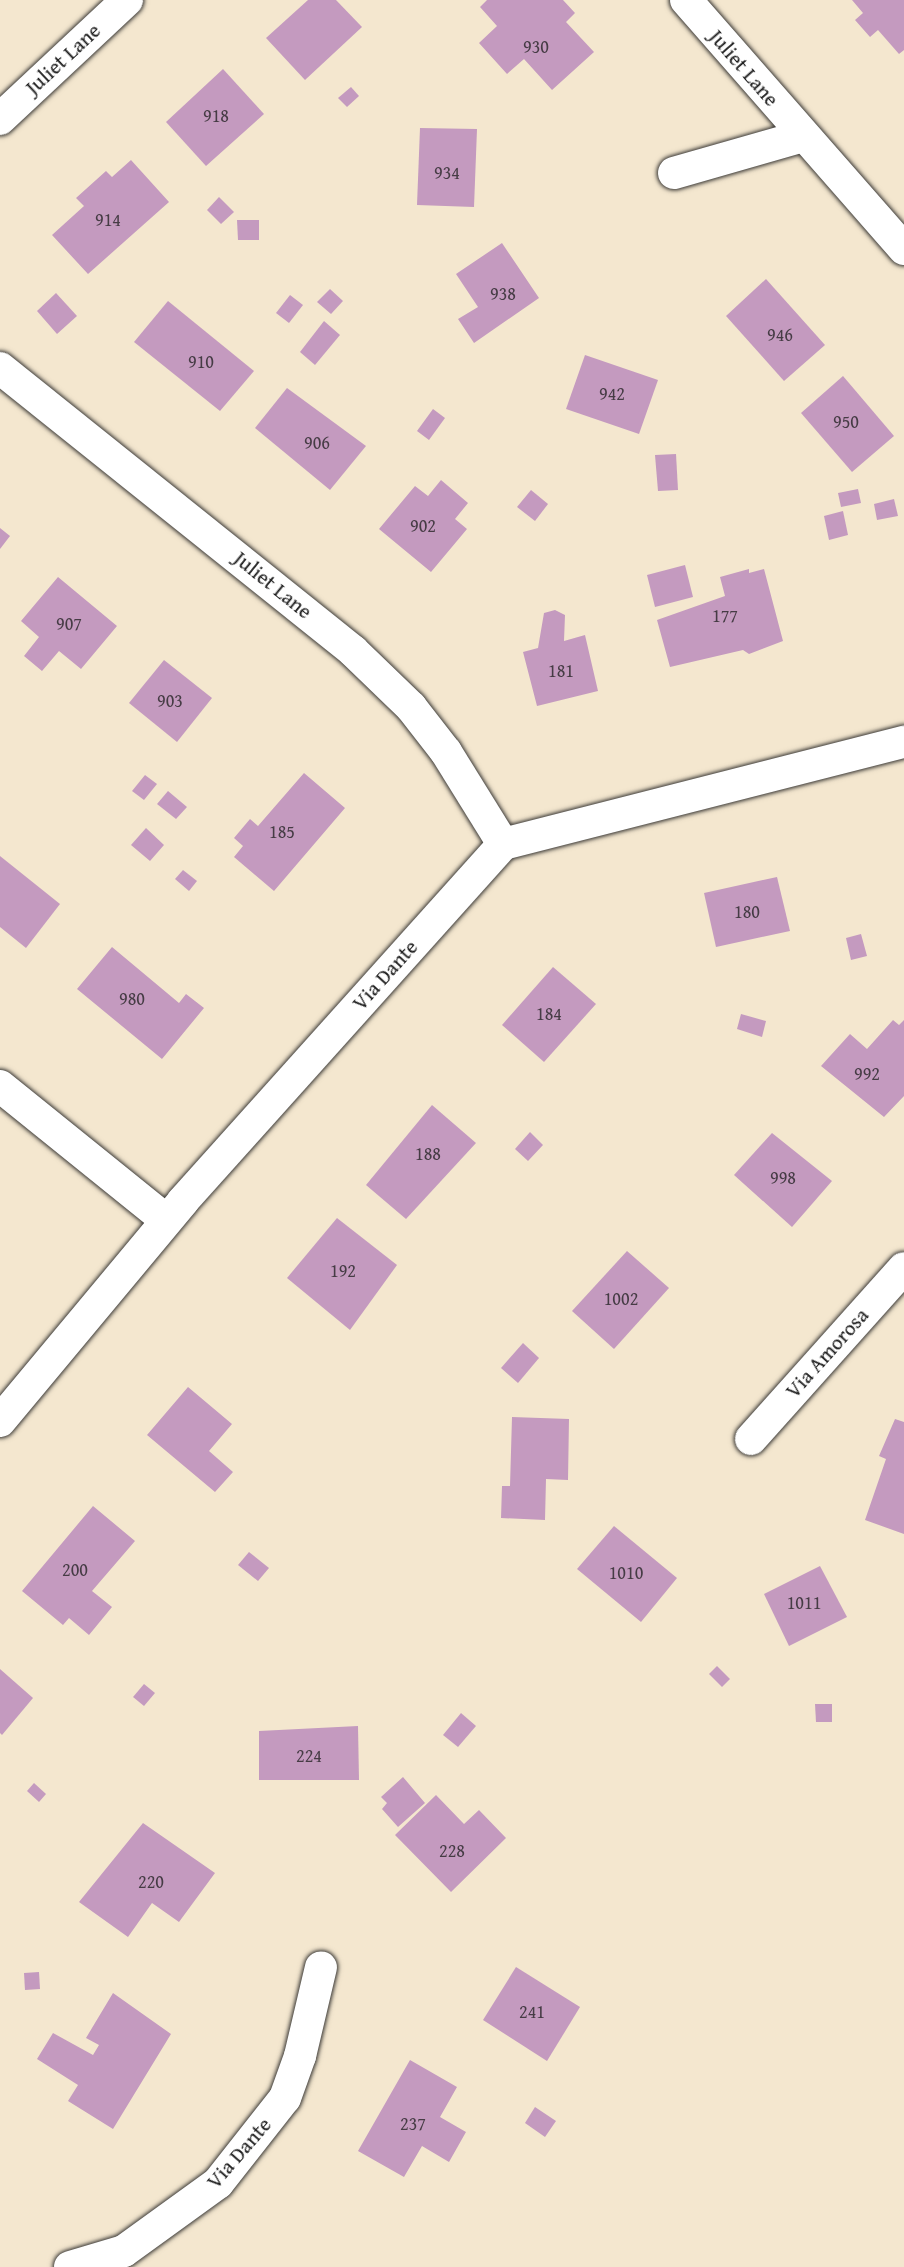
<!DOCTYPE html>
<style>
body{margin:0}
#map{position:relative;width:904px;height:2267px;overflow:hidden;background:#f4e7cf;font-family:"Gentium Book Plus",serif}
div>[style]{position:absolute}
.building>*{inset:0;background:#c49abf}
.roads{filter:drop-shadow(0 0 2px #3c3a37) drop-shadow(0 0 2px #3c3a37)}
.minor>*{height:32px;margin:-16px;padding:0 16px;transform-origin:16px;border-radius:16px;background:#fff}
span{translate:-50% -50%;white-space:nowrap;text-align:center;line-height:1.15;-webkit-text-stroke:5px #fff;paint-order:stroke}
.number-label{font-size:18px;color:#463c45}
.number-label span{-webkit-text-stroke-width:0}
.street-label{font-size:21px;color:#1c1c1c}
</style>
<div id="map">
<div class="building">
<div style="clip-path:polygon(336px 0,362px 27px,305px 80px,266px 38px,308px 0)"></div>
<div style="clip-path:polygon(487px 0,563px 0,575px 13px,566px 22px,594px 52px,552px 90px,524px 59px,507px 74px,479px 43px,497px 26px,480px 7px)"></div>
<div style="clip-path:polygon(852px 0,904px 0,904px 50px,899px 54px,878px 30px,870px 37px,855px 20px,863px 13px)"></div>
<div style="clip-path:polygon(223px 69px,264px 114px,206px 166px,166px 122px)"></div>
<div style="clip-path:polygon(351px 87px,359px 96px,347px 107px,338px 98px)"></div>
<div style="clip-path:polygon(420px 128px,477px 129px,474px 207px,417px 205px)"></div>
<div style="clip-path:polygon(131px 160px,169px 202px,88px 274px,52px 235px,84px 206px,76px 198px,106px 171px,112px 177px)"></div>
<div style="clip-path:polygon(219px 197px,234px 212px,221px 224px,207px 210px)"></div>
<div style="clip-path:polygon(237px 220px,259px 220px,259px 240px,238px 240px)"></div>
<div style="clip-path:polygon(502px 243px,539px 298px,474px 343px,458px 319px,478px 307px,456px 274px)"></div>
<div style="clip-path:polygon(766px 279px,825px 345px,784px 381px,726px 316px)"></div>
<div style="clip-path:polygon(330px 289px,343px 301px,331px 314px,317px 302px)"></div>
<div style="clip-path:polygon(56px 293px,77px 316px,57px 334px,37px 311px)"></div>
<div style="clip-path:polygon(290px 295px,303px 305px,289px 323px,276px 313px)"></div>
<div style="clip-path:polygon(168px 301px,254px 371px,220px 411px,134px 342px)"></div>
<div style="clip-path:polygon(324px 321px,340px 335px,315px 365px,300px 352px)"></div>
<div style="clip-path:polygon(585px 355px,658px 380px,639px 434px,566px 409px)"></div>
<div style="clip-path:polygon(843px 376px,894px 436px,852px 472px,801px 413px)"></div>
<div style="clip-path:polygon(287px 388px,366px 446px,330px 490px,255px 428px)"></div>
<div style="clip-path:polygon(433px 409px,445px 418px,429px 440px,417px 431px)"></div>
<div style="clip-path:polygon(676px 454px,678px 490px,658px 491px,655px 455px)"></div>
<div style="clip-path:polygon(441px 480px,468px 503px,455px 519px,467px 529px,431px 572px,379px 529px,415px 486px,428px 496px)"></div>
<div style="clip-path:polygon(858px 489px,861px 503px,841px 507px,838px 493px)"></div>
<div style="clip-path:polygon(531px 490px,548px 504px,535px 521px,517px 507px)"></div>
<div style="clip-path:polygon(894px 499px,898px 516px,877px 520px,874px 504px)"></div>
<div style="clip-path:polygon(843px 511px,848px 535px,829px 540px,824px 516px)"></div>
<div style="clip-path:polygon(0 528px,10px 536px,0 549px)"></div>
<div style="clip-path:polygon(685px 565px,693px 597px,655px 607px,647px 575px)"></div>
<div style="clip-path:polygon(749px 569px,749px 573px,764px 569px,783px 641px,749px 654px,743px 650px,670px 667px,657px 620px,725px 596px,720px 577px)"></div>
<div style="clip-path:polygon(58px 577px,117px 626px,81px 669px,59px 651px,42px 671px,24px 656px,39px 637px,21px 621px)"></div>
<div style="clip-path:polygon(555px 610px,565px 615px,564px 641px,585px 635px,598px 691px,537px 706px,523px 652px,538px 648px,544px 613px)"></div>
<div style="clip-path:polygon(164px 660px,212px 698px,177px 742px,129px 703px)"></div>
<div style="clip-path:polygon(304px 773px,345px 808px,274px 891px,234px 857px,243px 846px,234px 838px,250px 819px,258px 826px)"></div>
<div style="clip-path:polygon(145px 775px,157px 784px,144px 800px,132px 791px)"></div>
<div style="clip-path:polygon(168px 791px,187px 807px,176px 819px,157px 804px)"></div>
<div style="clip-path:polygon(146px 828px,164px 845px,150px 861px,131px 845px)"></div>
<div style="clip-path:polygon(0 856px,60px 904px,26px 948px,0 927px)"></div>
<div style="clip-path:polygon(183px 870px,197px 881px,189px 891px,175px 879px)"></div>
<div style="clip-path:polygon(777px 877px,790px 931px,716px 947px,704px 893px)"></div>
<div style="clip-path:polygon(861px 934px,867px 956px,851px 960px,846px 938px)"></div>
<div style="clip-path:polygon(112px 947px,179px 1003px,186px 994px,204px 1008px,162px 1059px,77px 989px)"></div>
<div style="clip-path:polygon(553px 967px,596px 1004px,544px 1062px,502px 1025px)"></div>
<div style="clip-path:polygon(741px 1014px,766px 1021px,762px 1037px,737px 1029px)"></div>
<div style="clip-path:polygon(893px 1020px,899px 1025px,904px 1020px,904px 1096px,884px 1117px,821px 1066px,850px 1034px,867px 1049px)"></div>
<div style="clip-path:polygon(432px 1105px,476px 1143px,406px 1219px,366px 1185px)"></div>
<div style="clip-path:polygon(530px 1132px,543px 1145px,528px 1161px,515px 1149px)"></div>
<div style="clip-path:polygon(772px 1133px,832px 1181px,792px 1227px,734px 1175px)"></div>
<div style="clip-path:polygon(337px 1218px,397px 1265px,350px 1330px,287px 1278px)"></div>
<div style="clip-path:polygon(627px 1251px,669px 1288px,614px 1349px,572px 1311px)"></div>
<div style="clip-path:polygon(523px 1343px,539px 1358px,518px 1383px,501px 1368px)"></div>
<div style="clip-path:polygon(188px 1387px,232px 1424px,209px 1451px,233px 1472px,215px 1492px,147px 1435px)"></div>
<div style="clip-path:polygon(512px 1417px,569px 1419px,568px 1480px,546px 1479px,545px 1520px,501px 1518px,502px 1486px,510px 1486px)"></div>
<div style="clip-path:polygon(895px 1419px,904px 1422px,904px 1534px,865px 1520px,886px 1459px,879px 1456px)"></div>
<div style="clip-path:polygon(93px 1506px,135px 1541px,92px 1591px,112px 1607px,89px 1635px,69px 1618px,63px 1625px,22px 1591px)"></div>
<div style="clip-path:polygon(614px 1526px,677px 1578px,641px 1622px,577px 1569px)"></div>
<div style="clip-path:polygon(249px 1552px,269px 1568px,258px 1581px,238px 1565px)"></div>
<div style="clip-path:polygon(820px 1566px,847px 1617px,789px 1646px,764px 1594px)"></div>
<div style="clip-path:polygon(717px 1666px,730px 1679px,722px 1687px,709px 1674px)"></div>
<div style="clip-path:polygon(0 1669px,33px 1698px,2px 1735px,0 1733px)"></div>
<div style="clip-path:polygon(144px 1684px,155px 1693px,144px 1706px,133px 1697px)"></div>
<div style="clip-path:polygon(815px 1704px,832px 1704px,832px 1722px,816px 1722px)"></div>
<div style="clip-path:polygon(461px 1713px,476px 1726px,458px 1747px,443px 1735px)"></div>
<div style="clip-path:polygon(358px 1726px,359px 1780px,259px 1780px,259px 1731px)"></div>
<div style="clip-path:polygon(403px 1777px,425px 1803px,398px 1827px,382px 1809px,387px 1803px,381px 1797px)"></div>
<div style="clip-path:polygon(34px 1783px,46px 1794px,39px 1802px,27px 1791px)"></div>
<div style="clip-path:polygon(436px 1795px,464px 1824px,479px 1810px,506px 1838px,451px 1892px,395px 1835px)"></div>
<div style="clip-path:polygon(143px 1823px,215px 1873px,179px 1922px,152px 1903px,128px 1937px,79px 1902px)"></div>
<div style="clip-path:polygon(516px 1967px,580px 2007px,547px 2061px,483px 2020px)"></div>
<div style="clip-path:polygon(39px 1972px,40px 1989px,25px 1990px,24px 1973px)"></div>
<div style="clip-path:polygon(113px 1993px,171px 2034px,113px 2129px,68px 2101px,78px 2085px,37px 2059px,53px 2033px,93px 2055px,99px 2045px,86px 2038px)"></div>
<div style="clip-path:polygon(410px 2060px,457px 2087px,440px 2117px,466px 2132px,449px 2162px,422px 2146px,404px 2177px,358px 2151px)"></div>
<div style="clip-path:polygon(535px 2107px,556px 2121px,545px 2137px,525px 2123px)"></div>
</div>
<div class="roads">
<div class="minor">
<div style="left:686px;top:0;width:331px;rotate:48.8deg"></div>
<div style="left:0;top:119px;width:174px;rotate:-43.1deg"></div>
<div style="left:674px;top:173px;width:134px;rotate:-16deg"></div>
<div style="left:0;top:368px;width:452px;rotate:38.7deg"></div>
<div style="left:353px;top:651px;width:81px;rotate:44deg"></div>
<div style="left:411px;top:707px;width:57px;rotate:52.1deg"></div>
<div style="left:446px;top:752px;width:108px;rotate:58.2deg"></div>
<div style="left:0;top:1086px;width:213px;rotate:38.9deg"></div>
<div style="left:0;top:1421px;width:286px;rotate:-50.2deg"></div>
<div style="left:183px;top:1201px;width:479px;rotate:-48.1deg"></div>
<div style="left:503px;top:844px;width:414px;rotate:-14.3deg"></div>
<div style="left:751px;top:1439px;width:229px;rotate:-48.2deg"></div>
<div style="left:70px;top:2267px;width:56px;rotate:-16.5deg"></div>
<div style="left:124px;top:2251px;width:116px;rotate:-35.9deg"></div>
<div style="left:218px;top:2183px;width:108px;rotate:-51.8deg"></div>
<div style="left:285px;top:2098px;width:45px;rotate:-70.3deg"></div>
<div style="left:300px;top:2056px;width:91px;rotate:-76.7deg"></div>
</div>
</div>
<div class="number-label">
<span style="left:536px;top:47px">930</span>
<span style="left:216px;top:116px">918</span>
<span style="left:447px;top:173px">934</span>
<span style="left:108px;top:220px">914</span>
<span style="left:503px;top:294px">938</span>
<span style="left:780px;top:335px">946</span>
<span style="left:201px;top:362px">910</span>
<span style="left:612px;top:394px">942</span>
<span style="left:846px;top:422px">950</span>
<span style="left:317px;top:443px">906</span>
<span style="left:423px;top:526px">902</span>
<span style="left:725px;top:616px">177</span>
<span style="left:69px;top:624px">907</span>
<span style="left:561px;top:671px">181</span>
<span style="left:170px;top:701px">903</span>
<span style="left:282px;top:832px">185</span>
<span style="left:747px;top:912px">180</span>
<span style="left:132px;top:999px">980</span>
<span style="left:549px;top:1014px">184</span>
<span style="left:867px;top:1074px">992</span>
<span style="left:428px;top:1154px">188</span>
<span style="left:783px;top:1178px">998</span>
<span style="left:343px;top:1271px">192</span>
<span style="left:621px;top:1299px">1002</span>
<span style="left:75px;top:1570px">200</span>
<span style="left:626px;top:1573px">1010</span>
<span style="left:804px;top:1603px">1011</span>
<span style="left:309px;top:1756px">224</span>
<span style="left:452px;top:1851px">228</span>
<span style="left:151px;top:1882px">220</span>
<span style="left:532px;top:2012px">241</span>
<span style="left:413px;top:2124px">237</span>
</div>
<div class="street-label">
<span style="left:63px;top:59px;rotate:-43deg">Juliet Lane</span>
<span style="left:744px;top:68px;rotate:49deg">Juliet Lane</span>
<span style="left:273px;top:585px;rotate:39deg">Juliet Lane</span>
<span style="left:385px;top:975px;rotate:-48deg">Via Dante</span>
<span style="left:827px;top:1353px;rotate:-48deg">Via Amorosa</span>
<span style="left:239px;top:2153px;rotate:-49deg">Via Dante</span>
</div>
</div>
